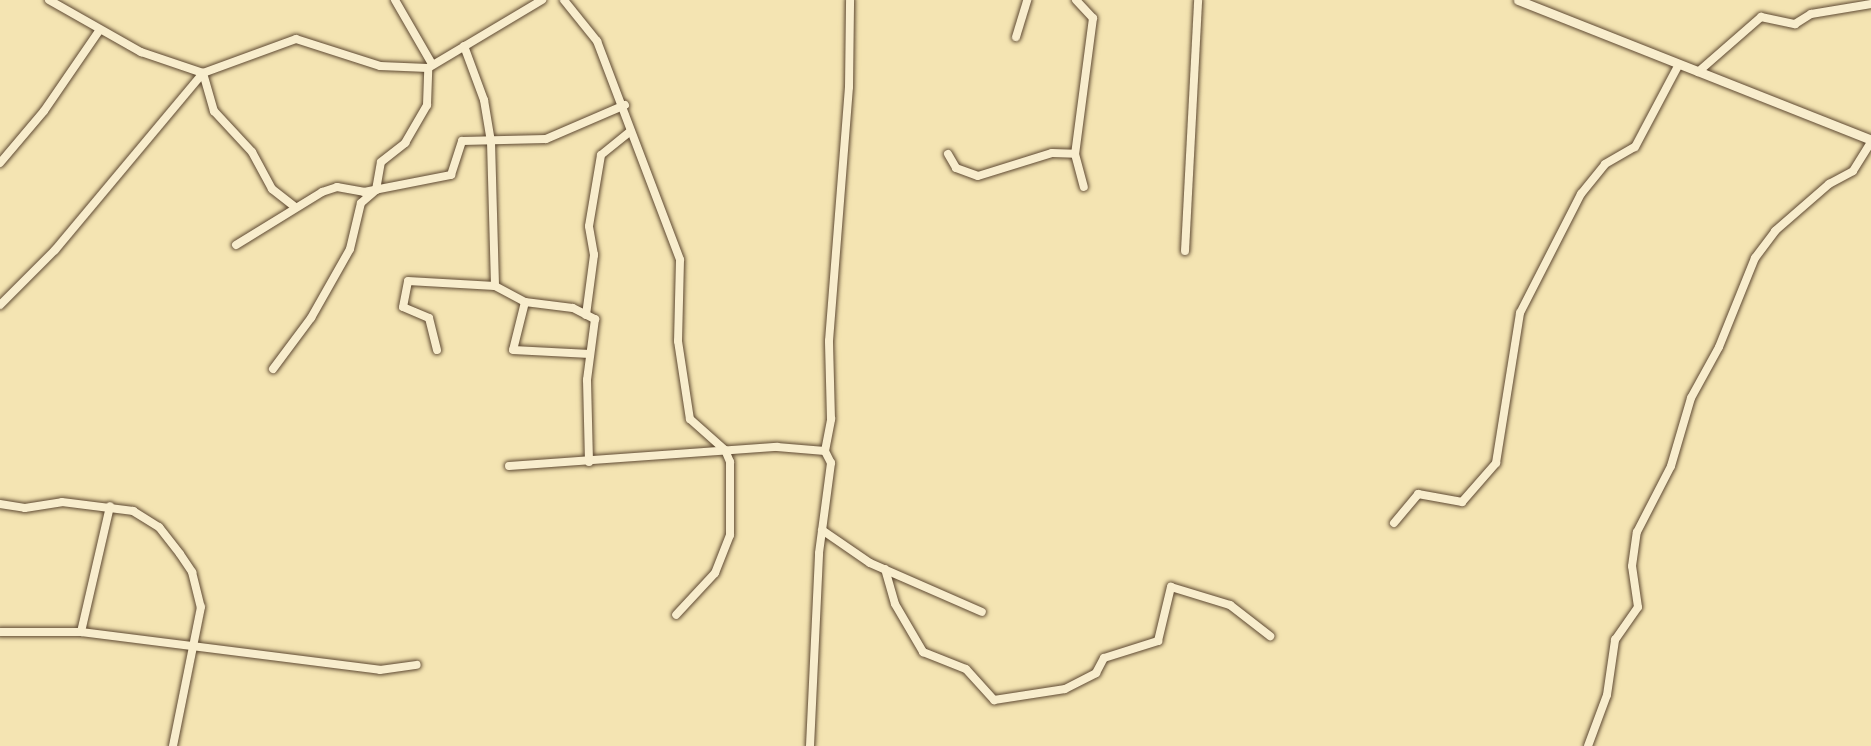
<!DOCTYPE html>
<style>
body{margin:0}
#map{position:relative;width:1871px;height:746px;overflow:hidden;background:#f4e4b2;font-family:"Libre Bodoni",serif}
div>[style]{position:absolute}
.roads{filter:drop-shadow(0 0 2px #5e4932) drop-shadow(0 0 2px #5e4932)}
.minor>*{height:8px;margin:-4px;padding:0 4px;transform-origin:4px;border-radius:4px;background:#f8edcd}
.tertiary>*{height:9px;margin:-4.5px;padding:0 4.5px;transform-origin:4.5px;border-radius:4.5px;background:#f8edcd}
span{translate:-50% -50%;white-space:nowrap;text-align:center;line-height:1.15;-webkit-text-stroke:5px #f8edcd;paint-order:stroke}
</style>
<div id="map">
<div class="roads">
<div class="minor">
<div style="left:49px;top:0;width:106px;rotate:29.5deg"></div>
<div style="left:141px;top:52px;width:65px;rotate:18.7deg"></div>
<div style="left:395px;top:0;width:74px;rotate:60deg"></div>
<div style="left:564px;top:0;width:53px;rotate:51.2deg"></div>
<div style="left:597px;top:41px;width:234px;rotate:69.2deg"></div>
<div style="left:680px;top:260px;width:81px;rotate:91.4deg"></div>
<div style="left:678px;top:341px;width:79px;rotate:81.3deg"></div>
<div style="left:690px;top:419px;width:47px;rotate:41.5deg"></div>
<div style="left:725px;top:450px;width:13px;rotate:67deg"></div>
<div style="left:730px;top:462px;width:73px;rotate:90deg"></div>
<div style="left:730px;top:535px;width:41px;rotate:111.5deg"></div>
<div style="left:715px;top:573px;width:57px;rotate:132.9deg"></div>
<div style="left:1076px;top:0;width:25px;rotate:47deg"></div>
<div style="left:1093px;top:18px;width:137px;rotate:97.5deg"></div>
<div style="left:1075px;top:154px;width:34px;rotate:75deg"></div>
<div style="left:1016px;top:37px;width:39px;rotate:-73deg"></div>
<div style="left:464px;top:46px;width:58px;rotate:69.7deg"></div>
<div style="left:484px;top:100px;width:43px;rotate:80.5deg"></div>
<div style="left:491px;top:142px;width:144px;rotate:88.4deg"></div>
<div style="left:495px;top:286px;width:34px;rotate:28deg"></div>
<div style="left:525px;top:302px;width:48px;rotate:7.1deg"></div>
<div style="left:573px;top:308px;width:25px;rotate:27deg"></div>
<div style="left:595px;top:319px;width:62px;rotate:97.5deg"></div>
<div style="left:587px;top:380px;width:82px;rotate:88.6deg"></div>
<div style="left:1698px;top:72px;width:84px;rotate:-41.1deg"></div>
<div style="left:1761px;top:17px;width:35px;rotate:12deg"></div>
<div style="left:1795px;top:24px;width:19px;rotate:-32deg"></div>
<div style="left:1811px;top:14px;width:61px;rotate:-9.5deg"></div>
<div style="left:203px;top:73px;width:40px;rotate:74deg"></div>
<div style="left:214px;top:111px;width:56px;rotate:47.2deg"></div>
<div style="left:252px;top:152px;width:42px;rotate:61.6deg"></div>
<div style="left:272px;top:189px;width:28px;rotate:38deg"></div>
<div style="left:948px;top:154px;width:16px;rotate:60deg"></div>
<div style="left:956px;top:168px;width:23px;rotate:20deg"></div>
<div style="left:978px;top:176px;width:77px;rotate:-17.3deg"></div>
<div style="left:1052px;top:153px;width:23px;rotate:2deg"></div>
<div style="left:0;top:163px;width:68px;rotate:-49.8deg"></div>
<div style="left:44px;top:111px;width:97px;rotate:-55.5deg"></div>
<div style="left:236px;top:245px;width:101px;rotate:-31.6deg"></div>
<div style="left:322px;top:192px;width:16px;rotate:-18deg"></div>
<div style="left:337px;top:187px;width:27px;rotate:10deg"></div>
<div style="left:364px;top:192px;width:89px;rotate:-11.1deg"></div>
<div style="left:451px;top:175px;width:36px;rotate:-72deg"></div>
<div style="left:462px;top:141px;width:84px;rotate:-1.4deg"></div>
<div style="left:546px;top:139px;width:86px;rotate:-23.3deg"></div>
<div style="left:1185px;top:251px;width:251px;rotate:-87deg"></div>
<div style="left:525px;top:302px;width:49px;rotate:104deg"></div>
<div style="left:513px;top:350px;width:77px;rotate:3deg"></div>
<div style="left:0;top:305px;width:78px;rotate:-45deg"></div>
<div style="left:55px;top:250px;width:231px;rotate:-50.1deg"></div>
<div style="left:203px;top:73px;width:99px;rotate:-20.1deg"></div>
<div style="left:296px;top:39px;width:88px;rotate:17.8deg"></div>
<div style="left:380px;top:66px;width:48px;rotate:2.4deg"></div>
<div style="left:428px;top:68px;width:133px;rotate:-30.8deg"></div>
<div style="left:586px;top:315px;width:61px;rotate:-82.4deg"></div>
<div style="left:594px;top:255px;width:29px;rotate:-100deg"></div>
<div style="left:589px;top:226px;width:72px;rotate:-80.4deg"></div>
<div style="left:601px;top:155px;width:38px;rotate:-39deg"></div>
<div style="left:437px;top:350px;width:33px;rotate:-104deg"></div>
<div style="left:429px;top:318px;width:28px;rotate:-157deg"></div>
<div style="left:403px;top:307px;width:26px;rotate:-79deg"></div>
<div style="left:408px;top:281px;width:87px;rotate:3.3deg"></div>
<div style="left:273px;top:369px;width:64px;rotate:-53.3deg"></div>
<div style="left:311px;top:318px;width:79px;rotate:-60.5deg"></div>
<div style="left:350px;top:249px;width:47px;rotate:-76.6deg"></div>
<div style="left:361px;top:203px;width:20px;rotate:-41deg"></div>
<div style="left:376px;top:190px;width:28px;rotate:-80deg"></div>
<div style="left:381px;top:162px;width:31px;rotate:-38deg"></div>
<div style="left:405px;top:143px;width:44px;rotate:-59.9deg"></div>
<div style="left:427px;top:105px;width:37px;rotate:-88deg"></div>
<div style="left:509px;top:466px;width:269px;rotate:-4.1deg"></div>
<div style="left:777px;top:447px;width:48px;rotate:4.8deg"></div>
<div style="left:0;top:504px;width:25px;rotate:9deg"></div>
<div style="left:25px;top:508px;width:37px;rotate:-9deg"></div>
<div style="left:62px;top:502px;width:72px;rotate:7.2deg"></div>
<div style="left:133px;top:511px;width:31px;rotate:32deg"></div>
<div style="left:159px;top:527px;width:34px;rotate:52deg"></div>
<div style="left:180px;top:554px;width:22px;rotate:56deg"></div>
<div style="left:192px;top:572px;width:36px;rotate:76deg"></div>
<div style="left:201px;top:607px;width:142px;rotate:101.4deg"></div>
<div style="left:1394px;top:523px;width:38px;rotate:-50deg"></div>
<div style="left:1418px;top:494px;width:45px;rotate:10.3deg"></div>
<div style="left:1462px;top:502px;width:52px;rotate:-48.9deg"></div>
<div style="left:1496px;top:463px;width:152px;rotate:-80.9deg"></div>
<div style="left:1520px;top:313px;width:134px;rotate:-62.9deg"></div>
<div style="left:1581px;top:194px;width:38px;rotate:-51deg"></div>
<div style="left:1605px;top:164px;width:34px;rotate:-30deg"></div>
<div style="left:1635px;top:147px;width:92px;rotate:-62deg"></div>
<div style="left:822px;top:530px;width:58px;rotate:34.5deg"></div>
<div style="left:870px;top:563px;width:122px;rotate:23.6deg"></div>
<div style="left:885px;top:569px;width:36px;rotate:74deg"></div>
<div style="left:895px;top:604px;width:56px;rotate:59.7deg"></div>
<div style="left:923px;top:652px;width:46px;rotate:21.6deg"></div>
<div style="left:966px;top:669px;width:42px;rotate:47.9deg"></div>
<div style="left:994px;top:700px;width:72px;rotate:-8.8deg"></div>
<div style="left:1065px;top:689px;width:35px;rotate:-27deg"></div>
<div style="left:1096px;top:673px;width:17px;rotate:-62deg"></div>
<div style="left:1104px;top:658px;width:57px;rotate:-17.5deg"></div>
<div style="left:1158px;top:641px;width:56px;rotate:-76.5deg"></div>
<div style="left:1171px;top:587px;width:62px;rotate:17deg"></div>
<div style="left:1230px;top:605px;width:51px;rotate:37.8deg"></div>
<div style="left:0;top:632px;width:81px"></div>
<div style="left:81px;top:632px;width:301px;rotate:7.2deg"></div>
<div style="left:380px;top:670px;width:37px;rotate:-8deg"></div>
<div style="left:81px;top:632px;width:129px;rotate:-77deg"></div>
<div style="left:810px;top:746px;width:193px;rotate:-87.3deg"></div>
<div style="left:819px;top:553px;width:91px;rotate:-82.4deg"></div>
<div style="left:831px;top:463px;width:13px;rotate:-117deg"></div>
<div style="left:825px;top:451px;width:33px;rotate:-79deg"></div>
<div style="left:831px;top:419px;width:78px;rotate:-91.5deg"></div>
<div style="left:829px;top:341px;width:255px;rotate:-85.5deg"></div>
<div style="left:849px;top:87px;width:87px;rotate:-89.3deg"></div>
<div style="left:1588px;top:746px;width:54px;rotate:-69.6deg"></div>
<div style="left:1607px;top:695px;width:56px;rotate:-81.7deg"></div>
<div style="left:1615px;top:640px;width:40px;rotate:-55.1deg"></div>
<div style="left:1638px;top:607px;width:41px;rotate:-98.3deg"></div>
<div style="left:1632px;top:566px;width:34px;rotate:-82deg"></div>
<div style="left:1637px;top:532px;width:74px;rotate:-62.7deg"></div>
<div style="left:1671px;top:466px;width:71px;rotate:-73.6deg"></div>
<div style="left:1691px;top:398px;width:58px;rotate:-61.2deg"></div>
<div style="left:1719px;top:347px;width:96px;rotate:-68deg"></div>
<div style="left:1755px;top:258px;width:34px;rotate:-53deg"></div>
<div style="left:1775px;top:231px;width:72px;rotate:-41deg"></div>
<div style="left:1829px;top:184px;width:27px;rotate:-28deg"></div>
<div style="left:1853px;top:171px;width:34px;rotate:-58deg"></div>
</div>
<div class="tertiary">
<div style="left:1518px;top:0;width:380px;rotate:21.6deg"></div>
</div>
</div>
</div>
